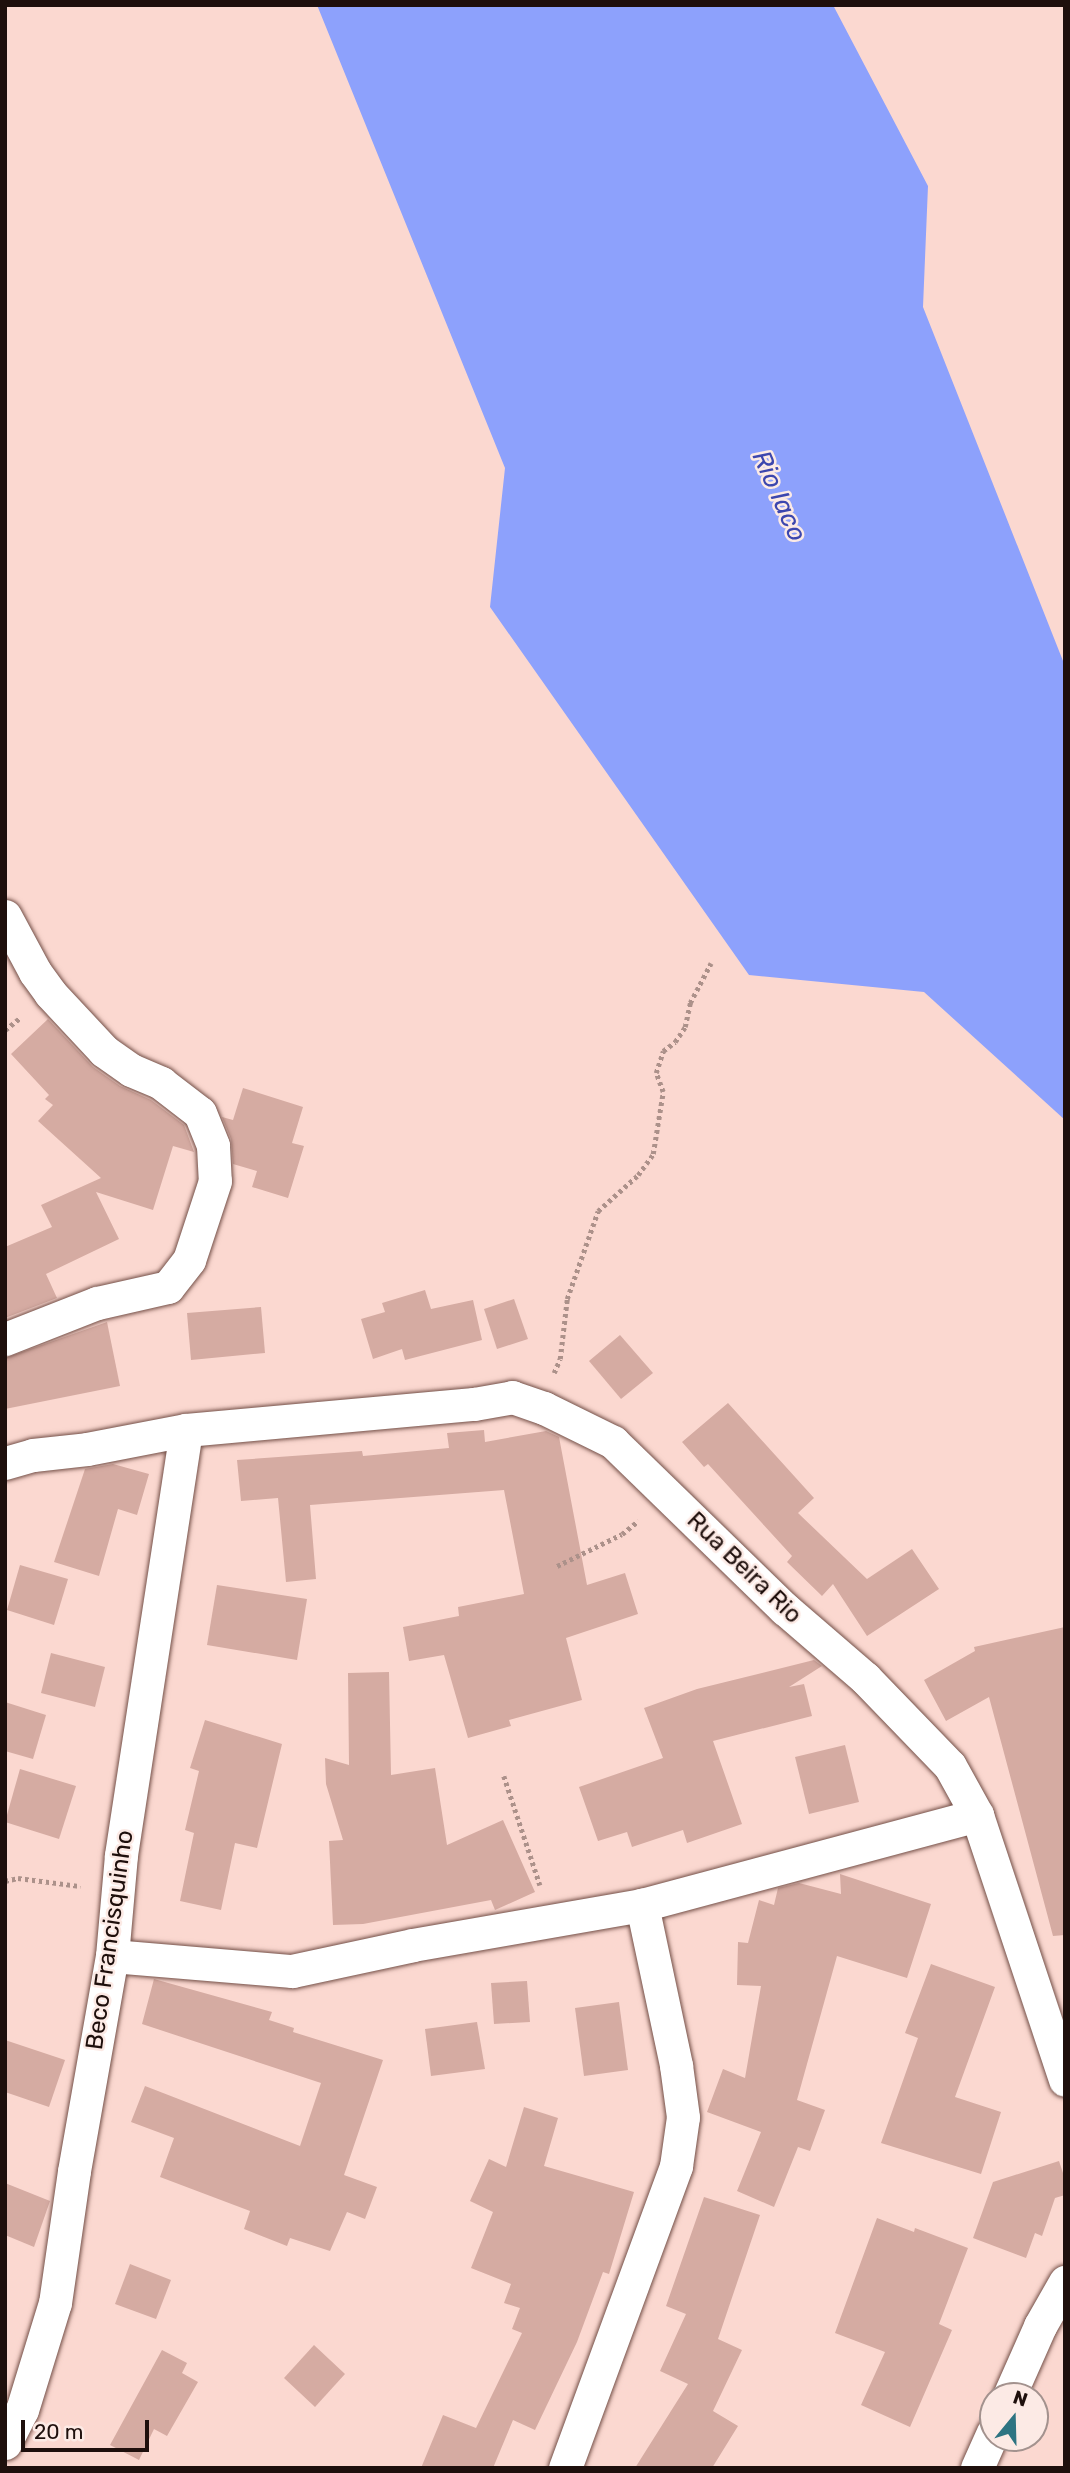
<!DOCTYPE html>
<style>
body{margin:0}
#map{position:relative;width:1070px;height:2473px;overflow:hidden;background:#fbd8d0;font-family:Rubik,sans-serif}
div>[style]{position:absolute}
.water>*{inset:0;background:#8da1fc}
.building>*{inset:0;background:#d5aba2}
.path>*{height:4.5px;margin-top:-2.25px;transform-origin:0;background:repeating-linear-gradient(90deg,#ac918a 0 3.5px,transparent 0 7px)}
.roads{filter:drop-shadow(0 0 2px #734f47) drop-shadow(0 0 2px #734f47)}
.minor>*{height:33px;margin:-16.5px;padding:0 16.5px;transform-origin:16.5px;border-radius:16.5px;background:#fff}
span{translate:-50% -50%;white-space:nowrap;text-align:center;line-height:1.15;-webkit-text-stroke:5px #fceae5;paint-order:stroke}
.street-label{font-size:24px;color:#1e0f0c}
.water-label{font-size:26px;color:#3c46ae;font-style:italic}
.frame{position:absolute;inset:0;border:7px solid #1e0f0c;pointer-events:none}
.north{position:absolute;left:979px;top:2382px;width:70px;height:70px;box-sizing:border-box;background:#fceae5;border:2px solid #a3928e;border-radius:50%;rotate:19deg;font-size:19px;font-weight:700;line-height:28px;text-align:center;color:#1e0f0c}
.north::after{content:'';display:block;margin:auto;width:24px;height:32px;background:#2e7482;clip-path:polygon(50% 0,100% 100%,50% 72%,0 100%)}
.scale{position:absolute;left:21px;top:2420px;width:128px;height:32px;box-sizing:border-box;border:4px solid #1e0f0c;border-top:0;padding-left:9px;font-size:21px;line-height:24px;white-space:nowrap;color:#1e0f0c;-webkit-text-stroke:5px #fceae5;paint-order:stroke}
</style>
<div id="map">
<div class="water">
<div style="clip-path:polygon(317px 5px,833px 5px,928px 186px,923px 307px,1065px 666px,1065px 1120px,924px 992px,749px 975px,490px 607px,505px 468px)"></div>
</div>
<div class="building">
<div style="clip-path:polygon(48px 1019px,93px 1067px,120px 1086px,151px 1100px,184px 1125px,194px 1152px,173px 1146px,153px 1210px,96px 1192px,119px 1239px,46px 1274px,57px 1298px,5px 1318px,5px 1247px,52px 1227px,41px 1205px,101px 1178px,38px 1121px,53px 1105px,45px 1099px,49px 1095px,11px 1054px)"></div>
<div style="clip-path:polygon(243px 1088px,303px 1107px,292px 1143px,304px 1146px,288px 1198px,252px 1187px,257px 1171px,233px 1164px,231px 1139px,222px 1117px,233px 1120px)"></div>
<div style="clip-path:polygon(425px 1290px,431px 1309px,473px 1300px,482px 1340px,405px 1360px,402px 1349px,373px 1359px,361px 1319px,385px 1312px,382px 1303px)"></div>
<div style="clip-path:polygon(514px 1299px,528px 1339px,497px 1349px,484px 1309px)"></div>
<div style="clip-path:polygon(261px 1307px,265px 1353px,191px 1360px,187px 1313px)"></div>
<div style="clip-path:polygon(107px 1322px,120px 1386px,5px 1409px,5px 1358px)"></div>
<div style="clip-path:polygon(620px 1335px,653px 1373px,621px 1399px,589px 1361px)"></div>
<div style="clip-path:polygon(728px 1403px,814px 1498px,798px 1513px,867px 1579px,912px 1549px,939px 1589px,867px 1636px,833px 1584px,822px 1596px,787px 1562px,792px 1556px,708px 1464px,704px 1467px,682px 1442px)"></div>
<div style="clip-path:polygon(484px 1430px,485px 1442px,546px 1431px,559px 1437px,587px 1585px,625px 1573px,638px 1614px,566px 1638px,582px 1700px,509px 1720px,511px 1726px,468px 1738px,444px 1655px,409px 1661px,403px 1627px,459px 1616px,458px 1607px,524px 1594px,504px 1490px,310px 1505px,316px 1579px,286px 1582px,278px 1498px,241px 1501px,237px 1460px,362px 1451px,363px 1456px,449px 1448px,447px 1433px)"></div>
<div style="clip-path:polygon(113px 1464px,149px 1474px,137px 1515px,118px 1509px,99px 1576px,54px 1562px,85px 1469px)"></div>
<div style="clip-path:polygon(20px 1565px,68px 1579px,54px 1625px,7px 1610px)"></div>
<div style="clip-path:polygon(217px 1585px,307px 1599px,297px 1660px,207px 1645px)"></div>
<div style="clip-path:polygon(1065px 1627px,1065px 1935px,1053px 1936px,989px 1697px,946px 1721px,924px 1680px,975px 1651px,974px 1647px)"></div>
<div style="clip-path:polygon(51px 1653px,105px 1667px,95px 1707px,41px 1693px)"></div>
<div style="clip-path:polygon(814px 1660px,822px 1666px,789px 1687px,804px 1684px,812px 1716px,713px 1741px,742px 1824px,687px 1843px,683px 1830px,632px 1847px,627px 1832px,598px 1841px,579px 1787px,663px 1758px,644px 1708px,697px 1689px)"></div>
<div style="clip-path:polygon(389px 1672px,391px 1775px,435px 1768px,447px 1845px,503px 1820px,535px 1892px,495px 1910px,491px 1900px,363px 1924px,333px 1925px,329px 1841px,343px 1840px,326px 1784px,325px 1758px,349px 1765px,348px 1673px)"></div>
<div style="clip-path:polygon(5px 1702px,46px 1715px,33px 1759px,5px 1751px)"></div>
<div style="clip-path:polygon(205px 1720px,282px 1744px,257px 1848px,235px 1843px,221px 1910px,180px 1901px,194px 1833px,185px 1830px,199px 1771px,190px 1768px)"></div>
<div style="clip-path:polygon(845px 1745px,859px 1802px,809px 1814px,795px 1757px)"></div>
<div style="clip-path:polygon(20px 1769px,76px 1786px,59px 1839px,5px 1822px)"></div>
<div style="clip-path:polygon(840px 1874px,931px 1904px,907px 1978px,837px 1956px,797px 2100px,825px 2110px,810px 2151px,798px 2147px,774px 2207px,737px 2191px,761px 2132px,707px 2112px,723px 2069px,745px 2078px,761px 1986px,737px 1985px,738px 1942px,748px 1943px,759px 1900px,774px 1905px,778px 1888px,799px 1883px,841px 1894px)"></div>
<div style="clip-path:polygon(931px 1964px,995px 1987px,955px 2097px,1001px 2112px,981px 2174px,881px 2143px,918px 2038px,905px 2033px)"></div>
<div style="clip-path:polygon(154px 1979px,272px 2012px,269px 2020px,294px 2028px,293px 2032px,383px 2060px,344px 2175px,377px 2187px,365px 2219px,347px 2212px,330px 2251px,290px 2238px,287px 2246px,244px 2229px,250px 2211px,160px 2177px,174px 2138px,131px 2122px,145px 2086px,300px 2146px,321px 2083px,142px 2024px)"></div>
<div style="clip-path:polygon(527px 1981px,530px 2022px,494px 2024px,491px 1983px)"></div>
<div style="clip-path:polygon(619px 2002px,628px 2070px,584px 2076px,575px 2008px)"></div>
<div style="clip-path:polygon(477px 2022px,485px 2069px,431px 2076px,425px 2029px)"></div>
<div style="clip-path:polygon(5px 2040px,65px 2060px,49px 2107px,5px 2092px)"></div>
<div style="clip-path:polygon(524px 2107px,558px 2118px,544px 2166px,634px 2192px,609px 2274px,603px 2272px,577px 2342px,535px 2430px,513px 2420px,493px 2468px,421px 2468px,443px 2415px,476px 2428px,522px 2333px,512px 2329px,520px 2308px,504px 2303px,511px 2284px,471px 2268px,493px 2212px,470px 2201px,489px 2159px,506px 2167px)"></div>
<div style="clip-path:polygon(1059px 2161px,1065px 2179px,1065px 2195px,1055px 2198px,1042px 2236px,1035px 2233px,1026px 2258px,973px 2238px,993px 2182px)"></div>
<div style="clip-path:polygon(5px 2183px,50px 2201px,34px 2247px,5px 2235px)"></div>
<div style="clip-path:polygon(704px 2197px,760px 2215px,718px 2339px,742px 2350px,713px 2411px,738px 2426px,712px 2468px,635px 2468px,688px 2384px,660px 2371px,686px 2314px,666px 2306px)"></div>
<div style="clip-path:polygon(877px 2218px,914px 2232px,915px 2228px,968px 2248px,939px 2324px,952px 2330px,910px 2427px,861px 2405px,885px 2352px,835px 2333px)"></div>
<div style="clip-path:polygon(130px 2264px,171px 2280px,156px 2319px,115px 2304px)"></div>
<div style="clip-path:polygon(314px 2345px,345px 2374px,315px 2407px,284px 2378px)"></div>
<div style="clip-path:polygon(162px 2350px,187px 2363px,182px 2373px,198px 2382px,167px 2436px,154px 2429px,139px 2460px,110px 2445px)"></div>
</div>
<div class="path">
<div style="left:5px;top:1030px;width:19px;rotate:-39deg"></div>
<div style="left:554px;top:1373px;width:15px;rotate:-67deg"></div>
<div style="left:560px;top:1359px;width:60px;rotate:-83.3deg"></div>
<div style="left:567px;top:1299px;width:93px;rotate:-70.6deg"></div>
<div style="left:598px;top:1211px;width:54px;rotate:-42deg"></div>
<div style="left:638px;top:1175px;width:26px;rotate:-54deg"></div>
<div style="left:653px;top:1154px;width:63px;rotate:-80.8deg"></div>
<div style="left:663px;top:1092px;width:20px;rotate:-110deg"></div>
<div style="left:656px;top:1073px;width:23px;rotate:-72deg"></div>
<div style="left:663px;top:1051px;width:15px;rotate:-37deg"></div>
<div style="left:675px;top:1042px;width:18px;rotate:-56deg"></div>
<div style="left:685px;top:1027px;width:25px;rotate:-78deg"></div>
<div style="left:690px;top:1003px;width:45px;rotate:-62.3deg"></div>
<div style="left:557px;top:1566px;width:72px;rotate:-26.2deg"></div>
<div style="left:622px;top:1534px;width:21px;rotate:-39deg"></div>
<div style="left:504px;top:1776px;width:115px;rotate:71.7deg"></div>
<div style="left:5px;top:1881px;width:13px;rotate:-13deg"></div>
<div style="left:18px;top:1878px;width:63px;rotate:7.4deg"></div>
</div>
<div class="roads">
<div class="minor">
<div style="left:5px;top:916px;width:64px;rotate:61.8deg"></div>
<div style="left:35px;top:972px;width:26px;rotate:54deg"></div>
<div style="left:50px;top:993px;width:79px;rotate:47deg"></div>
<div style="left:104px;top:1051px;width:33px;rotate:35deg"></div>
<div style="left:131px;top:1070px;width:33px;rotate:23deg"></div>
<div style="left:161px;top:1083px;width:49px;rotate:37.6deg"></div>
<div style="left:200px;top:1113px;width:35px;rotate:68deg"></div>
<div style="left:213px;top:1146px;width:35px;rotate:87deg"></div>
<div style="left:215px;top:1181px;width:83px;rotate:108.2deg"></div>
<div style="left:189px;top:1260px;width:34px;rotate:128deg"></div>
<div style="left:168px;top:1287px;width:73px;rotate:167.3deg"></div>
<div style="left:97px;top:1303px;width:99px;rotate:158.6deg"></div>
<div style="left:5px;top:1463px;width:29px;rotate:-16deg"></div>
<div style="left:33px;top:1455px;width:54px;rotate:-6.3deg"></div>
<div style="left:87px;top:1449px;width:101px;rotate:-10.9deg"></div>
<div style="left:186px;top:1430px;width:289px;rotate:-5.2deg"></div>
<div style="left:474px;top:1404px;width:39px;rotate:-10deg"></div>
<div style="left:512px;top:1397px;width:34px;rotate:19deg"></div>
<div style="left:544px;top:1408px;width:77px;rotate:26.2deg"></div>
<div style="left:613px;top:1442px;width:240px;rotate:44.2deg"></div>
<div style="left:785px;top:1609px;width:106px;rotate:40.8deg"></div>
<div style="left:865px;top:1678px;width:122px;rotate:46deg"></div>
<div style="left:950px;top:1766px;width:56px;rotate:61.1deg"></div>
<div style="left:977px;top:1815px;width:279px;rotate:71.6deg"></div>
<div style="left:112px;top:1956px;width:181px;rotate:4.8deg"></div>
<div style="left:292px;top:1971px;width:124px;rotate:-12.1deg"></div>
<div style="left:413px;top:1945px;width:232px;rotate:-9.9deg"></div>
<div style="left:642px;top:1905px;width:347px;rotate:-15deg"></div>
<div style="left:1009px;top:2396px;width:77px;rotate:-66.1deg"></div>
<div style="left:1040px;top:2326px;width:51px;rotate:-60.4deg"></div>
<div style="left:5px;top:2443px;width:37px;rotate:-63deg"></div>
<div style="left:22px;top:2410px;width:112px;rotate:-72.9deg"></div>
<div style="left:55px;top:2303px;width:133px;rotate:-81.8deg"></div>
<div style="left:74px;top:2171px;width:218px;rotate:-80deg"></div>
<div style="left:112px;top:1956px;width:101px;rotate:-84.9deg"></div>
<div style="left:121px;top:1855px;width:430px;rotate:-81.3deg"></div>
<div style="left:565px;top:2468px;width:322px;rotate:-69.8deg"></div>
<div style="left:676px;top:2166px;width:49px;rotate:-81.9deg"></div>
<div style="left:683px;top:2117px;width:52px;rotate:-97.7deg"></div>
<div style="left:676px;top:2065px;width:164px;rotate:-102deg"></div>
<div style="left:977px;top:2468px;width:39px;rotate:-66deg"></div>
</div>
</div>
<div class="street-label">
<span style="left:744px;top:1568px;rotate:44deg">Rua Beira Rio</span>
<span style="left:110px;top:1940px;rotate:-82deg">Beco Francisquinho</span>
</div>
<div class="water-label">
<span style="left:779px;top:496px;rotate:66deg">Rio Iaco</span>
</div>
<div class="frame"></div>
<div class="north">N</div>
<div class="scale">20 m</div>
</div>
